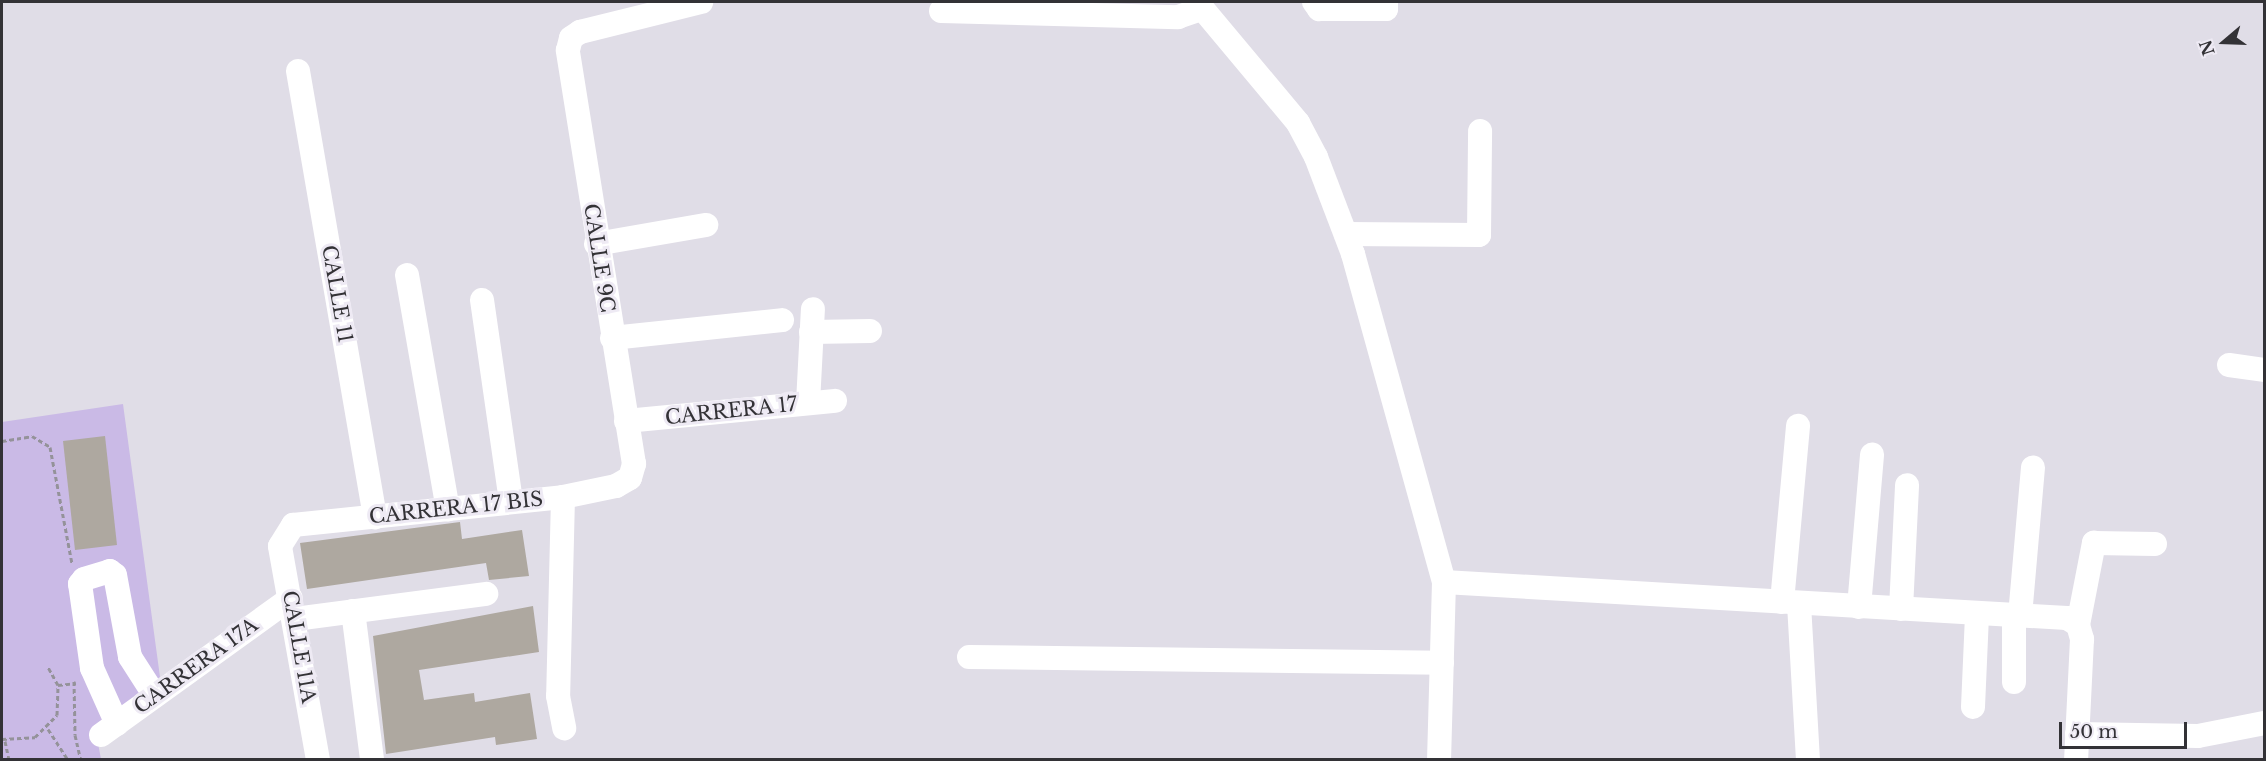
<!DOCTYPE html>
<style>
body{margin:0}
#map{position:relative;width:2266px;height:761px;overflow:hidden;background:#e0dde7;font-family:"Libre Baskerville",serif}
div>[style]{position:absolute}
.green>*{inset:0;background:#cabae6}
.building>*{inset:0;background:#aea8a0}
.path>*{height:3px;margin-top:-1.5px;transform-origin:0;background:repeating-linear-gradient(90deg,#949299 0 4.5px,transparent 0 7.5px)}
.minor>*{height:24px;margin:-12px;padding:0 12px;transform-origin:12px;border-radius:12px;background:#fff}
span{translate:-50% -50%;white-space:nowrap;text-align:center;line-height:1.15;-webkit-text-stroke:6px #eeeaf4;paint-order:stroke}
.street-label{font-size:20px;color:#333236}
.frame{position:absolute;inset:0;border:3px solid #333236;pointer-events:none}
.north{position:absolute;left:2194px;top:12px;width:60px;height:60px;-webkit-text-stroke:4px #eeeaf4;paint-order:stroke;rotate:251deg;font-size:16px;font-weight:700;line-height:24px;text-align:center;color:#333236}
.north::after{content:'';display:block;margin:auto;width:21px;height:27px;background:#333236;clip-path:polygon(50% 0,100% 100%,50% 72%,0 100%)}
.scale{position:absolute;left:2059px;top:722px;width:128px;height:27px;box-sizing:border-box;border:3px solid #333236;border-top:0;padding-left:8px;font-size:18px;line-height:21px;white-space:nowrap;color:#333236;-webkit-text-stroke:4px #eeeaf4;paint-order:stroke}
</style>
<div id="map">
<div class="green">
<div style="clip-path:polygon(123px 404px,160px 677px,96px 733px,101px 759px,2px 759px,2px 422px)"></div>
</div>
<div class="building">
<div style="clip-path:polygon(105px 436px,117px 545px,75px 550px,63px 441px)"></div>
<div style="clip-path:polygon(460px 522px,462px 539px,522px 530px,529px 576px,489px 580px,486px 563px,307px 589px,300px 543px)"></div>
<div style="clip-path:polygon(533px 606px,539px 652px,419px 670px,424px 700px,474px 693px,475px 702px,530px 693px,537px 739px,496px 745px,495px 737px,386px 754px,373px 636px)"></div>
</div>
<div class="path">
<div style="left:2px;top:441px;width:30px;rotate:-9deg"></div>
<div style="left:32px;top:436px;width:21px;rotate:31deg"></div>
<div style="left:50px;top:447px;width:118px;rotate:79.3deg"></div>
<div style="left:74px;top:681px;width:54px;rotate:88.9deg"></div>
<div style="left:75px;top:735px;width:26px;rotate:77deg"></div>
<div style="left:58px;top:685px;width:18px;rotate:-6deg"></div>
<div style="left:48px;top:729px;width:37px;rotate:57deg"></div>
<div style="left:2px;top:739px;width:33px;rotate:-3deg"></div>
<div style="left:35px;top:737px;width:31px;rotate:-45deg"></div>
<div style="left:57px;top:715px;width:30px;rotate:-88deg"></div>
<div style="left:58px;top:685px;width:21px;rotate:-119deg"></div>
<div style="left:5px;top:741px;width:19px;rotate:78deg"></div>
</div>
<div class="minor">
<div style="left:1197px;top:2px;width:158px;rotate:50.1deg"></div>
<div style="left:1298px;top:123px;width:38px;rotate:62deg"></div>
<div style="left:1316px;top:157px;width:104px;rotate:69.1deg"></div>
<div style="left:1353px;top:254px;width:340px;rotate:74.5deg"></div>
<div style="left:1444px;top:582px;width:178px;rotate:91.6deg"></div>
<div style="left:1314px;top:2px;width:9px;rotate:54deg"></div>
<div style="left:1319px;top:9px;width:67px"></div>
<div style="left:1386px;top:9px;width:7px;rotate:-90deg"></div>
<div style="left:941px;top:11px;width:237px;rotate:1.5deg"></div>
<div style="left:1178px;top:17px;width:24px;rotate:-19deg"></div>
<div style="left:298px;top:71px;width:453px;rotate:80.2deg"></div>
<div style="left:1346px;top:234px;width:133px;rotate:0.4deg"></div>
<div style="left:1479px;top:235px;width:104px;rotate:-89.4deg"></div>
<div style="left:596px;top:244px;width:112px;rotate:-9.8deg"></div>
<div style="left:407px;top:275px;width:238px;rotate:80.1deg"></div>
<div style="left:482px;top:300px;width:203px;rotate:81.8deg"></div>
<div style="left:811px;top:332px;width:59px;rotate:-1deg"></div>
<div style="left:612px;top:338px;width:171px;rotate:-6deg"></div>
<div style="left:2229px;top:365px;width:35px;rotate:8deg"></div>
<div style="left:808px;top:403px;width:94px;rotate:-87deg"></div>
<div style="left:626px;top:421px;width:210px;rotate:-5.5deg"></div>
<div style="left:563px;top:497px;width:199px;rotate:91.4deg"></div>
<div style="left:558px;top:696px;width:33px;rotate:79deg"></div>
<div style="left:1444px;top:582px;width:624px;rotate:3.31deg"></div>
<div style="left:2067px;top:618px;width:13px;rotate:32deg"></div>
<div style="left:2078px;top:625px;width:15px;rotate:74deg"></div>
<div style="left:2082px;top:639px;width:121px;rotate:92.8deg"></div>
<div style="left:1782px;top:602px;width:177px;rotate:-84.8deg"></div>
<div style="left:1799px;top:604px;width:156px;rotate:86.7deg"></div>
<div style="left:1859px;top:607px;width:153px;rotate:-85.1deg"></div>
<div style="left:1901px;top:609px;width:124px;rotate:-87.2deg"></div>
<div style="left:353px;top:611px;width:150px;rotate:82.7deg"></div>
<div style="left:2014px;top:616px;width:66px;rotate:90deg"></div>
<div style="left:2020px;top:616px;width:149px;rotate:-85deg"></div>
<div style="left:295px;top:619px;width:193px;rotate:-7.5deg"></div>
<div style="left:2078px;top:625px;width:84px;rotate:-79deg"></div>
<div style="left:2094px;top:543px;width:61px;rotate:0.9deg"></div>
<div style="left:969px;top:657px;width:473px;rotate:0.7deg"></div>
<div style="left:1973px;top:707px;width:93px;rotate:-87.5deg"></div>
<div style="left:117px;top:724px;width:61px;rotate:-114.1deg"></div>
<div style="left:92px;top:668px;width:85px;rotate:-98.1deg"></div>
<div style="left:80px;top:584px;width:6px;rotate:-51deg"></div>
<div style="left:84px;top:579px;width:27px;rotate:-17deg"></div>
<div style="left:110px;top:571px;width:6px;rotate:39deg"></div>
<div style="left:115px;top:575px;width:83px;rotate:79.6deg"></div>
<div style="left:130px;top:657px;width:46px;rotate:57.3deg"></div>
<div style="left:2077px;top:734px;width:121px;rotate:0.9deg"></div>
<div style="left:2198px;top:736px;width:67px;rotate:-11.1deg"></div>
<div style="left:101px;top:735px;width:234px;rotate:-35.8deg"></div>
<div style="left:318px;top:760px;width:217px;rotate:-100.1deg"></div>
<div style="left:280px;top:546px;width:25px;rotate:-58deg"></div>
<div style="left:293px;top:525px;width:271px;rotate:-5.9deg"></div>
<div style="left:563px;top:497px;width:54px;rotate:-11.7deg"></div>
<div style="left:616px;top:486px;width:16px;rotate:-30deg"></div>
<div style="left:630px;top:478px;width:15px;rotate:-74deg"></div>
<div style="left:634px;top:464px;width:419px;rotate:-99.1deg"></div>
<div style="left:568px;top:50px;width:12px;rotate:-76deg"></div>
<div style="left:571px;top:38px;width:11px;rotate:-34deg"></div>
<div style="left:580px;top:32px;width:125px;rotate:-13.9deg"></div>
</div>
<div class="street-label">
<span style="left:599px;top:258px;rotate:81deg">CALLE 9C</span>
<span style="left:337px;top:294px;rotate:80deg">CALLE 11</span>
<span style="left:731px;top:411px;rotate:-6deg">CARRERA 17</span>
<span style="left:456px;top:508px;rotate:-6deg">CARRERA 17 BIS</span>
<span style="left:299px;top:647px;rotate:80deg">CALLE 11A</span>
<span style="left:196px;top:666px;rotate:-36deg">CARRERA 17A</span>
</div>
<div class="frame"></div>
<div class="north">N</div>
<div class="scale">50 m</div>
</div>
